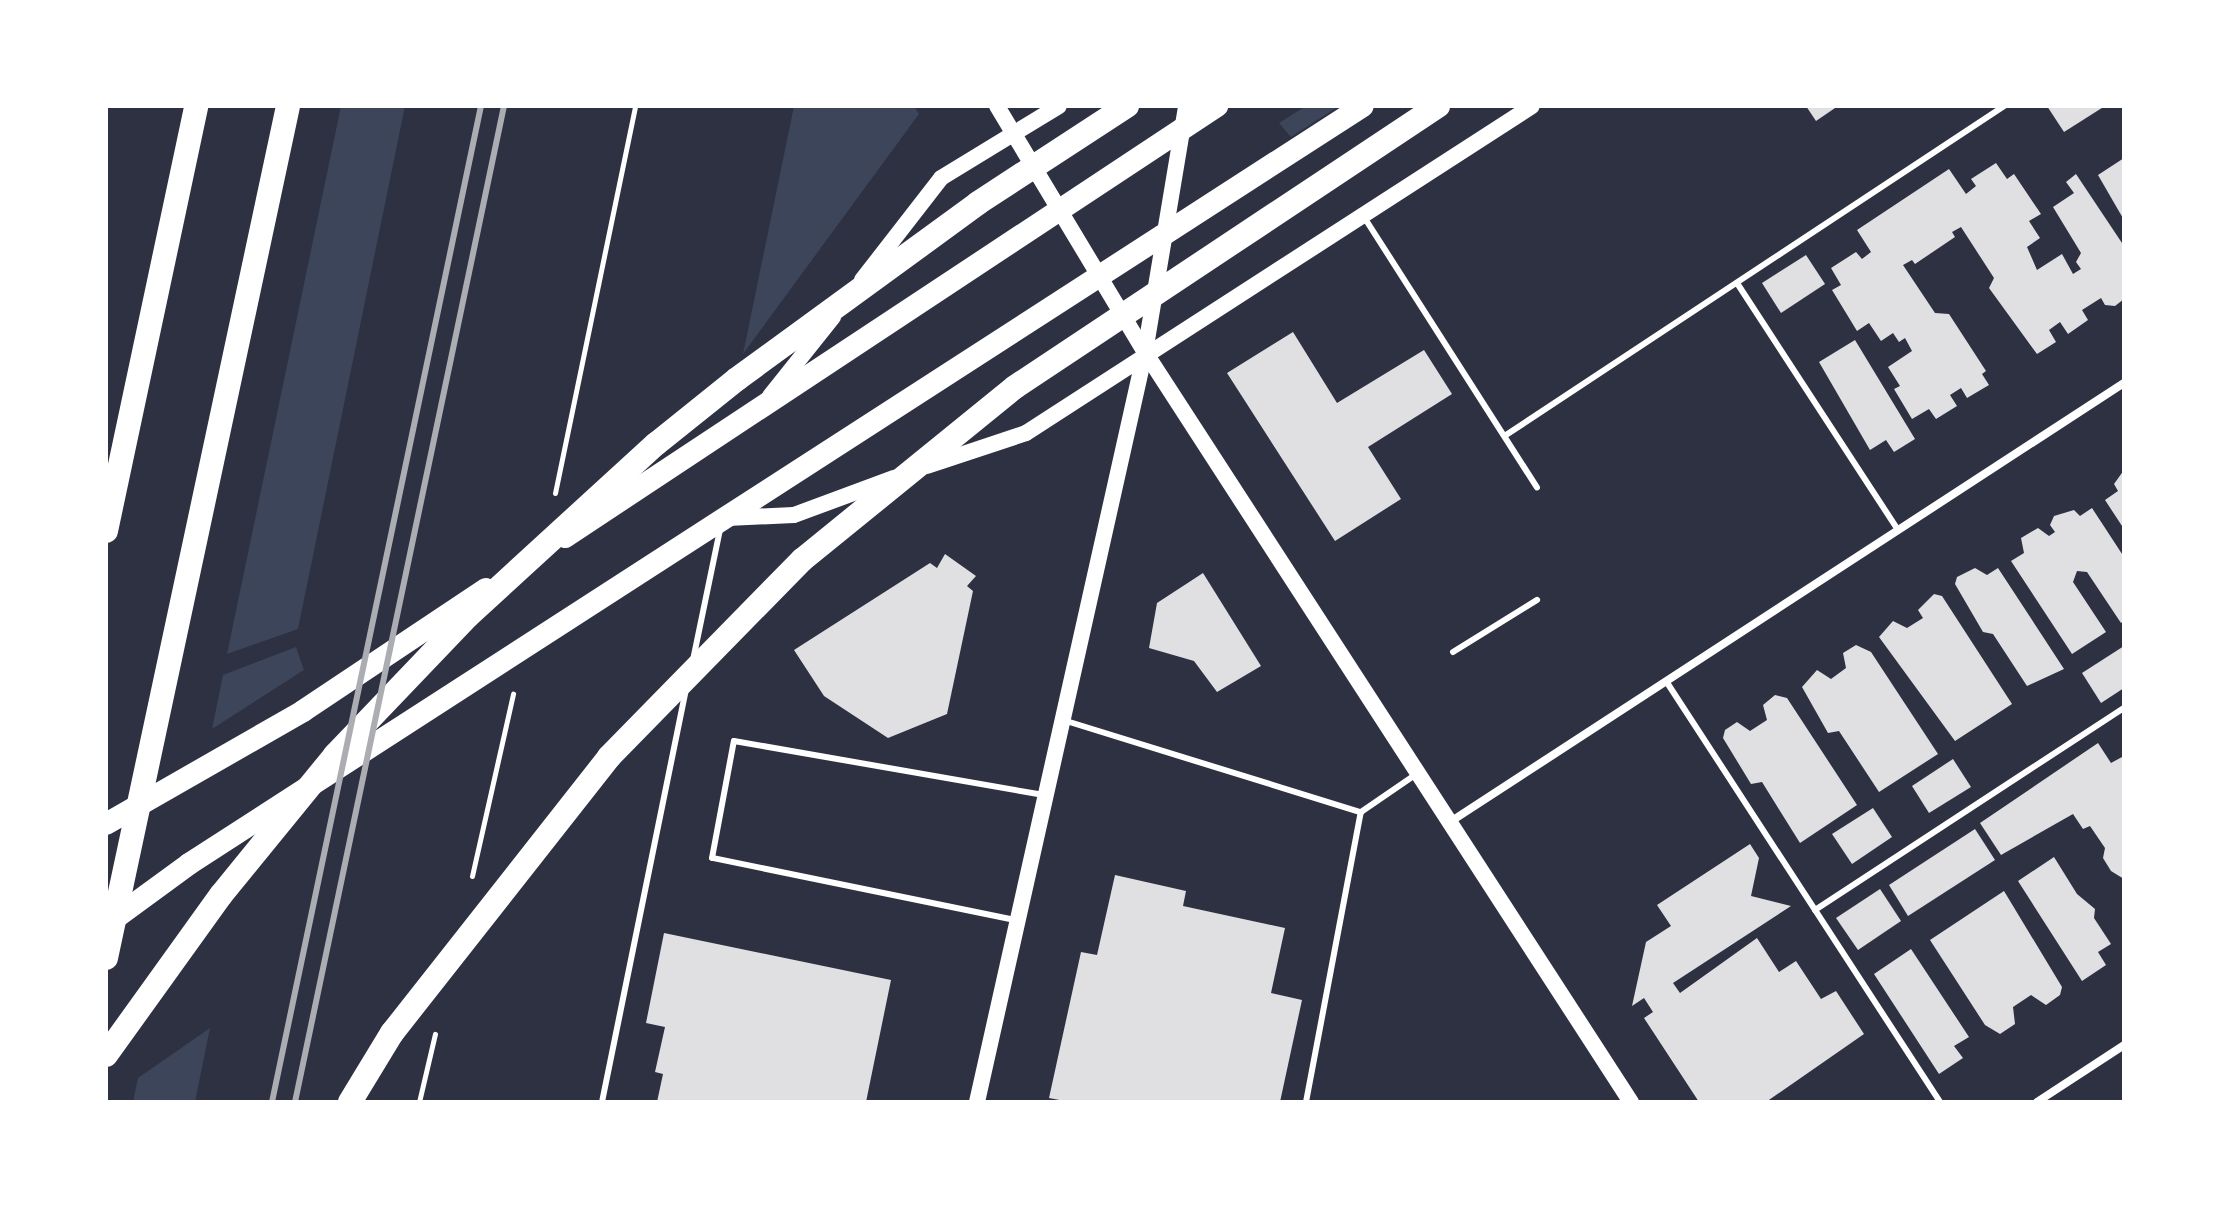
<!DOCTYPE html>
<style>
body{margin:0}
#map{position:relative;width:2230px;height:1208px;overflow:hidden;background:#2d3142;font-family:Inter,sans-serif}
div>[style]{position:absolute}
.green>*{inset:0;background:#3c4559}
.building>*{inset:0;background:#e0e0e3}
.path>*{height:5px;margin:-2.5px;padding:0 2.5px;transform-origin:2.5px;border-radius:2.5px;background:#fff}
.service>*{height:6px;margin:-3px;padding:0 3px;transform-origin:3px;border-radius:3px;background:#fff}
.minor>*{height:8px;margin:-4px;padding:0 4px;transform-origin:4px;border-radius:4px;background:#fff}
.secondary>*{height:16px;margin:-8px;padding:0 8px;transform-origin:8px;border-radius:8px;background:#fff}
.trunk>*{height:22px;margin:-11px;padding:0 11px;transform-origin:11px;border-radius:11px;background:#fff}
.motorway>*{height:24px;margin:-12px;padding:0 12px;transform-origin:12px;border-radius:12px;background:#fff}
.rail>*{height:6px;margin:-3px;padding:0 3px;transform-origin:3px;border-radius:3px;background:#abadb3}
span{translate:-50% -50%;white-space:nowrap;text-align:center;line-height:1.15;-webkit-text-stroke:8px #fff;paint-order:stroke}
.frame{position:absolute;inset:0;border:108px solid #fff;pointer-events:none}
</style>
<div id="map">
<div class="green">
<div style="clip-path:polygon(341px 106px,405px 106px,298px 629px,227px 654px)"></div>
<div style="clip-path:polygon(794px 106px,914px 106px,919px 114px,743px 354px)"></div>
<div style="clip-path:polygon(1306px 106px,1339px 106px,1291px 137px,1279px 123px)"></div>
<div style="clip-path:polygon(296px 647px,304px 670px,212px 729px,223px 675px)"></div>
<div style="clip-path:polygon(210px 1028px,195px 1102px,133px 1102px,138px 1078px)"></div>
</div>
<div class="building">
<div style="clip-path:polygon(1806px 106px,1838px 106px,1816px 121px)"></div>
<div style="clip-path:polygon(2047px 106px,2105px 106px,2064px 132px)"></div>
<div style="clip-path:polygon(2124px 158px,2124px 220px,2098px 175px)"></div>
<div style="clip-path:polygon(1996px 163px,2007px 179px,2014px 174px,2041px 214px,2029px 221px,2040px 238px,2027px 247px,2037px 270px,2062px 254px,2073px 274px,2081px 269px,2076px 262px,2081px 253px,2053px 207px,2074px 193px,2066px 182px,2076px 174px,2124px 246px,2124px 299px,2115px 306px,2105px 305px,2101px 298px,2082px 310px,2088px 320px,2068px 334px,2060px 322px,2049px 330px,2056px 342px,2037px 354px,1989px 288px,1994px 278px,1961px 227px,1952px 232px,1955px 237px,1915px 264px,1912px 260px,1903px 265px,1935px 313px,1949px 314px,1986px 371px,1982px 374px,1989px 385px,1967px 398px,1961px 388px,1950px 395px,1957px 406px,1936px 419px,1929px 409px,1912px 419px,1894px 389px,1900px 386px,1888px 367px,1912px 351px,1905px 338px,1899px 342px,1893px 333px,1881px 341px,1869px 323px,1857px 331px,1832px 290px,1841px 285px,1831px 268px,1856px 252px,1862px 259px,1871px 252px,1857px 230px,1949px 169px,1966px 194px,1976px 186px,1971px 179px)"></div>
<div style="clip-path:polygon(1806px 255px,1825px 284px,1781px 313px,1762px 283px)"></div>
<div style="clip-path:polygon(1293px 332px,1337px 403px,1424px 350px,1452px 394px,1368px 447px,1401px 499px,1335px 541px,1227px 373px)"></div>
<div style="clip-path:polygon(1855px 340px,1915px 439px,1894px 452px,1886px 440px,1870px 450px,1819px 362px)"></div>
<div style="clip-path:polygon(2124px 470px,2124px 529px,2105px 500px,2118px 491px,2114px 484px)"></div>
<div style="clip-path:polygon(2092px 508px,2124px 557px,2124px 621px,2121px 623px,2087px 572px,2077px 571px,2073px 582px,2106px 632px,2072px 654px,2011px 561px,2024px 553px,2021px 538px,2038px 528px,2049px 536px,2055px 532px,2050px 525px,2054px 516px,2074px 510px,2080px 516px)"></div>
<div style="clip-path:polygon(945px 554px,976px 576px,967px 586px,973px 591px,947px 714px,888px 738px,824px 696px,794px 650px,930px 563px,937px 568px)"></div>
<div style="clip-path:polygon(1975px 568px,1987px 575px,1998px 568px,2064px 669px,2027px 686px,1993px 634px,1983px 632px,1955px 584px,1957px 577px)"></div>
<div style="clip-path:polygon(1203px 573px,1261px 666px,1217px 692px,1194px 661px,1149px 648px,1157px 603px)"></div>
<div style="clip-path:polygon(1934px 594px,1942px 596px,2012px 704px,1955px 741px,1879px 637px,1893px 621px,1907px 628px,1923px 618px,1918px 610px)"></div>
<div style="clip-path:polygon(1856px 645px,1871px 652px,1938px 754px,1879px 792px,1839px 731px,1828px 733px,1802px 687px,1817px 670px,1831px 679px,1846px 668px,1843px 653px)"></div>
<div style="clip-path:polygon(2124px 646px,2124px 688px,2101px 703px,2082px 673px)"></div>
<div style="clip-path:polygon(1775px 695px,1787px 698px,1857px 805px,1800px 843px,1762px 782px,1751px 784px,1723px 738px,1725px 730px,1737px 722px,1750px 731px,1767px 720px,1763px 705px)"></div>
<div style="clip-path:polygon(2098px 743px,2111px 763px,2122px 757px,2124px 760px,2124px 879px,2111px 871px,2103px 858px,2105px 848px,2090px 826px,2083px 829px,2073px 814px,2001px 855px,1980px 823px)"></div>
<div style="clip-path:polygon(1953px 759px,1971px 787px,1929px 813px,1912px 786px)"></div>
<div style="clip-path:polygon(1873px 808px,1892px 837px,1852px 864px,1832px 834px)"></div>
<div style="clip-path:polygon(1975px 829px,1995px 860px,1908px 916px,1889px 885px)"></div>
<div style="clip-path:polygon(1750px 844px,1759px 858px,1751px 896px,1791px 906px,1673px 983px,1680px 993px,1757px 938px,1779px 972px,1796px 961px,1821px 999px,1836px 991px,1864px 1034px,1766px 1102px,1699px 1102px,1644px 1018px,1653px 1012px,1644px 998px,1632px 1006px,1646px 942px,1671px 926px,1657px 905px)"></div>
<div style="clip-path:polygon(2054px 857px,2077px 894px,2095px 909px,2094px 918px,2111px 944px,2098px 952px,2106px 965px,2082px 981px,2018px 881px)"></div>
<div style="clip-path:polygon(1115px 875px,1186px 891px,1183px 906px,1285px 928px,1271px 993px,1302px 1000px,1280px 1102px,1070px 1102px,1049px 1098px,1081px 952px,1097px 955px)"></div>
<div style="clip-path:polygon(1880px 889px,1901px 921px,1858px 950px,1836px 918px)"></div>
<div style="clip-path:polygon(2004px 891px,2062px 987px,2060px 995px,2046px 1005px,2031px 995px,2013px 1007px,2015px 1024px,2000px 1034px,1985px 1025px,1930px 940px)"></div>
<div style="clip-path:polygon(664px 933px,891px 980px,866px 1102px,657px 1102px,663px 1074px,655px 1072px,665px 1027px,646px 1023px)"></div>
<div style="clip-path:polygon(1911px 949px,1969px 1037px,1954px 1046px,1963px 1058px,1939px 1074px,1874px 974px)"></div>
</div>
<div class="path">
<div style="left:555px;top:493px;width:395px;rotate:-78.3deg"></div>
<div style="left:472px;top:876px;width:187px;rotate:-77.3deg"></div>
<div style="left:419px;top:1102px;width:70px;rotate:-76.8deg"></div>
</div>
<div class="service">
<div style="left:1364px;top:217px;width:321px;rotate:57.4deg"></div>
<div style="left:1737px;top:283px;width:295px;rotate:56.9deg"></div>
<div style="left:1506px;top:435px;width:597px;rotate:-33.45deg"></div>
<div style="left:1453px;top:652px;width:99px;rotate:-31.8deg"></div>
<div style="left:693px;top:660px;width:133px;rotate:-78.3deg"></div>
<div style="left:1666px;top:681px;width:502px;rotate:56.94deg"></div>
<div style="left:1063px;top:720px;width:312px;rotate:17.2deg"></div>
<div style="left:1815px;top:910px;width:369px;rotate:-33.2deg"></div>
<div style="left:1015px;top:920px;width:309px;rotate:-168.4deg"></div>
<div style="left:712px;top:858px;width:119px;rotate:-79.4deg"></div>
<div style="left:734px;top:741px;width:313px;rotate:9.9deg"></div>
<div style="left:602px;top:1102px;width:420px;rotate:-78.5deg"></div>
<div style="left:1306px;top:1102px;width:295px;rotate:-79.3deg"></div>
<div style="left:1361px;top:812px;width:65px;rotate:-34.4deg"></div>
</div>
<div class="minor">
<div style="left:1450px;top:822px;width:804px;rotate:-33.08deg"></div>
<div style="left:2037px;top:1102px;width:104px;rotate:-33.2deg"></div>
</div>
<div class="secondary">
<div style="left:997px;top:106px;width:287px;rotate:59deg"></div>
<div style="left:1145px;top:352px;width:894px;rotate:57.06deg"></div>
<div style="left:862px;top:280px;width:129px;rotate:-52.2deg"></div>
<div style="left:941px;top:178px;width:138px;rotate:-31.4deg"></div>
<div style="left:770px;top:396px;width:101px;rotate:-51.4deg"></div>
<div style="left:927px;top:466px;width:104px;rotate:-18.4deg"></div>
<div style="left:1026px;top:433px;width:602px;rotate:-32.87deg"></div>
<div style="left:727px;top:518px;width:67px;rotate:-2.6deg"></div>
<div style="left:794px;top:515px;width:107px;rotate:-20.3deg"></div>
<div style="left:977px;top:1102px;width:769px;rotate:-77.37deg"></div>
<div style="left:1145px;top:352px;width:249px;rotate:-80.5deg"></div>
</div>
<div class="trunk">
<div style="left:565px;top:537px;width:782px;rotate:-33.47deg"></div>
<div style="left:106px;top:824px;width:227px;rotate:-29.8deg"></div>
<div style="left:303px;top:711px;width:220px;rotate:-33.7deg"></div>
<div style="left:107px;top:924px;width:102px;rotate:-36.2deg"></div>
<div style="left:189px;top:864px;width:1397px;rotate:-32.85deg"></div>
</div>
<div class="motorway">
<div style="left:106px;top:531px;width:434px;rotate:-78deg"></div>
<div style="left:106px;top:958px;width:871px;rotate:-77.94deg"></div>
<div style="left:106px;top:1055px;width:197px;rotate:-54.3deg"></div>
<div style="left:221px;top:895px;width:181px;rotate:-50.8deg"></div>
<div style="left:335px;top:755px;width:192px;rotate:-46.3deg"></div>
<div style="left:468px;top:616px;width:255px;rotate:-42.5deg"></div>
<div style="left:656px;top:444px;width:104px;rotate:-38.7deg"></div>
<div style="left:737px;top:379px;width:298px;rotate:-36.1deg"></div>
<div style="left:978px;top:203px;width:178px;rotate:-33.1deg"></div>
<div style="left:350px;top:1102px;width:81px;rotate:-58.7deg"></div>
<div style="left:392px;top:1033px;width:351px;rotate:-51.8deg"></div>
<div style="left:609px;top:757px;width:276px;rotate:-45.6deg"></div>
<div style="left:802px;top:560px;width:274px;rotate:-39.1deg"></div>
<div style="left:1015px;top:387px;width:508px;rotate:-33.6deg"></div>
</div>
<div class="rail">
<div style="left:272px;top:1102px;width:1018px;rotate:-78.15deg"></div>
<div style="left:295px;top:1102px;width:1018px;rotate:-78.15deg"></div>
</div>
<div class="frame"></div>
</div>
